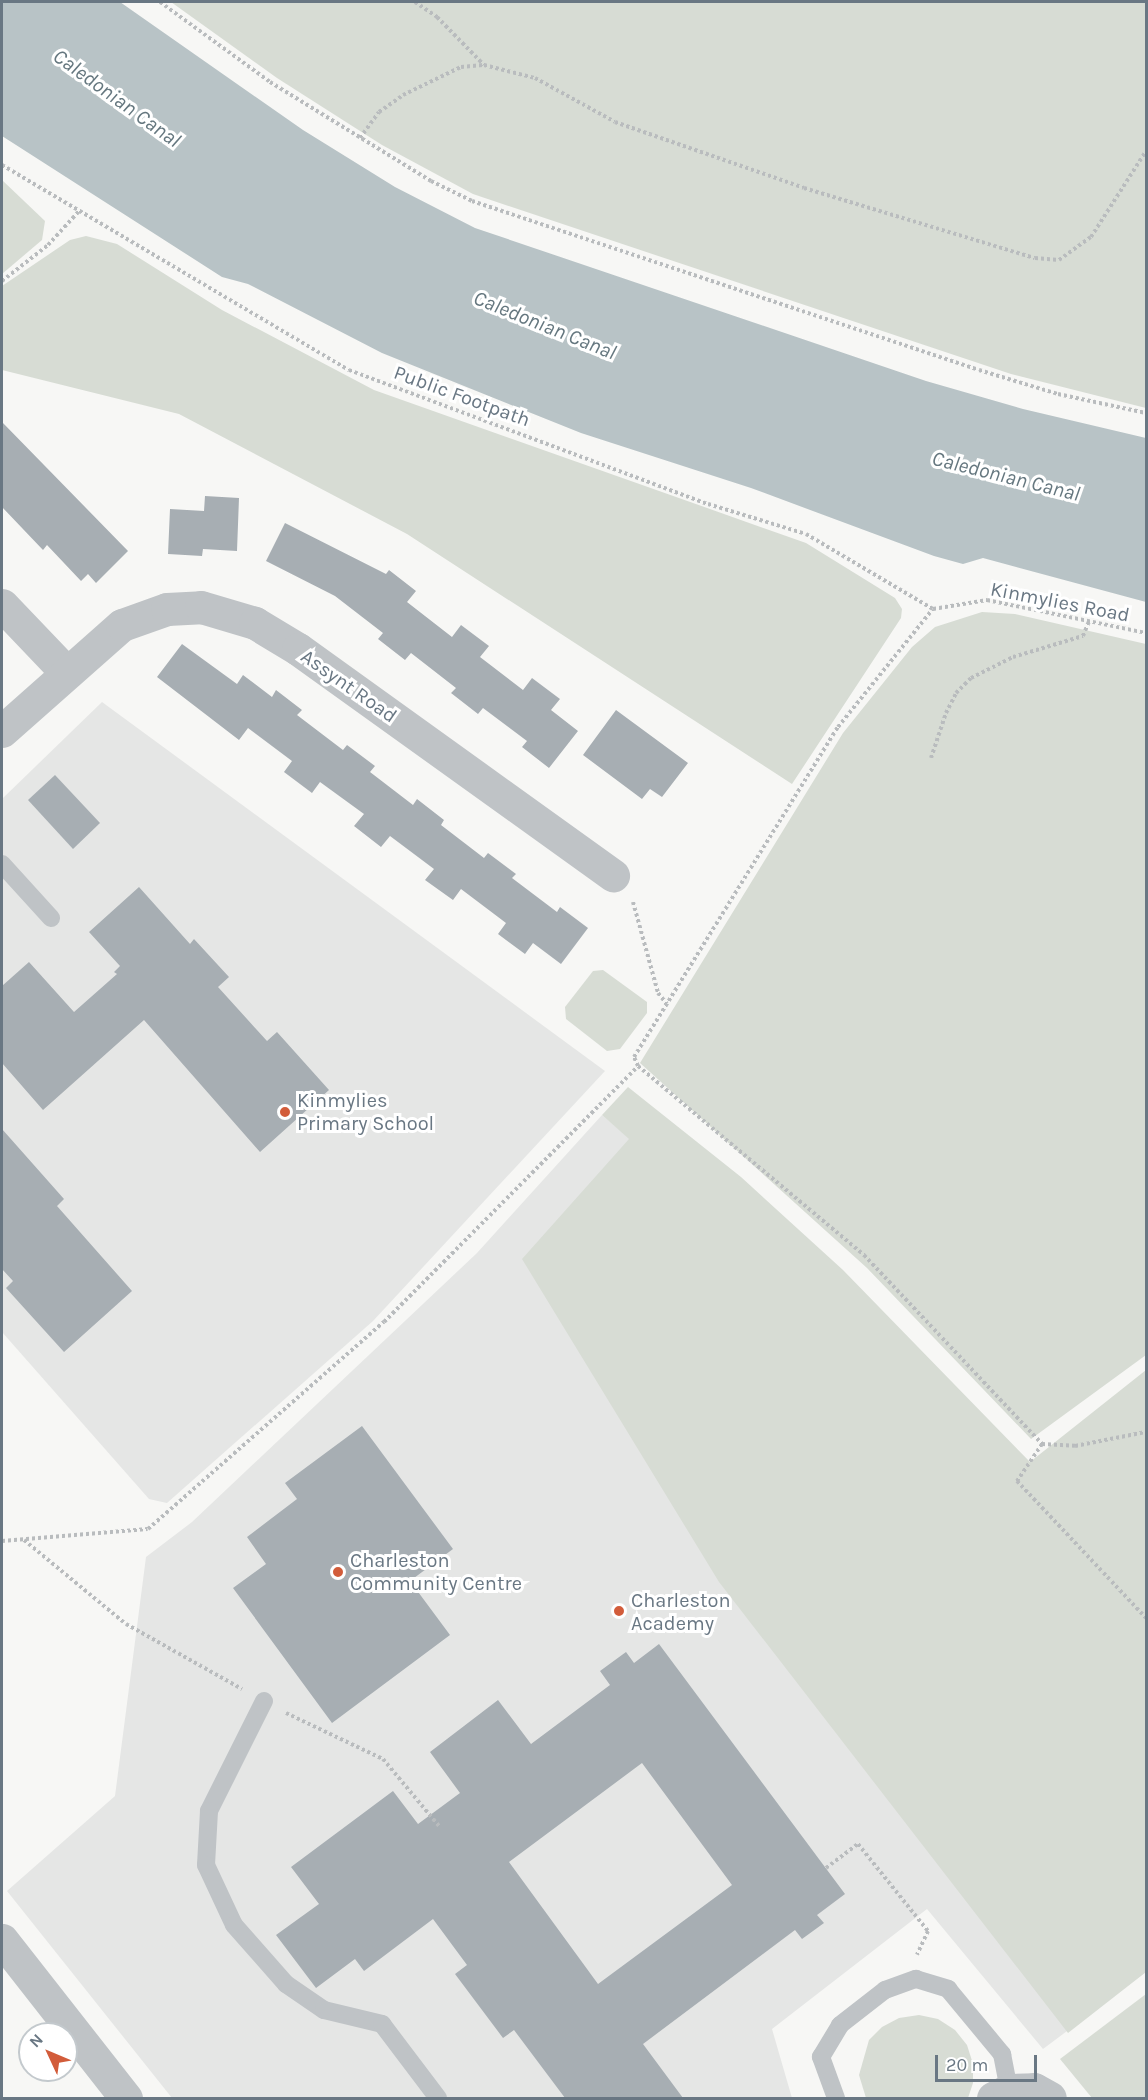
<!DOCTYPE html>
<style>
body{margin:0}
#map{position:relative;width:1148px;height:2100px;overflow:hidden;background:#f7f7f5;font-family:Karla,sans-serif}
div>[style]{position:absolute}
.built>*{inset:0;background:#e5e6e5}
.green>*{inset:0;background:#d7dcd4}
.water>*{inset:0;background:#b8c3c6}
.building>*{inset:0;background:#a7aeb3}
.path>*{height:4px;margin-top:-2px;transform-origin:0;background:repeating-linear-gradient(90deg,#b9bcbe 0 3px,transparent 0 6px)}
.service>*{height:18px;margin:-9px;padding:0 9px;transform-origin:9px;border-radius:9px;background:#bfc3c6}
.minor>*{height:33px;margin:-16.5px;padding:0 16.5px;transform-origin:16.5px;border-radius:16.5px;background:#bfc3c6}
.tertiary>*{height:33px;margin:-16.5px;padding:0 16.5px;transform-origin:16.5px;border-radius:16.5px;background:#bfc3c6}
.dots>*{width:16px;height:16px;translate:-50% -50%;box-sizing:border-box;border:3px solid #fff;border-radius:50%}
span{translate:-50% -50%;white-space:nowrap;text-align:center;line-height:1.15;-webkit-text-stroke:6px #fff;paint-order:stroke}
.street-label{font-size:20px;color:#697783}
.poi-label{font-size:20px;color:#697783}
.left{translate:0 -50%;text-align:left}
.water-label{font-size:21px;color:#65777f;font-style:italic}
.frame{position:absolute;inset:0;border:3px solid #697783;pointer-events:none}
.north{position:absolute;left:18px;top:2022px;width:60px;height:60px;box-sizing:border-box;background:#fff;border:2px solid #c3c9cd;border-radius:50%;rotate:314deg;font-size:16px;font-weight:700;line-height:24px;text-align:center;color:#697783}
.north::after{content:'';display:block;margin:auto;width:21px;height:27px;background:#d25c3a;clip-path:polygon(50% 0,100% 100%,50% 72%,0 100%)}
.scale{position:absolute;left:935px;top:2055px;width:102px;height:27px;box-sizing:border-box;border:3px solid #697783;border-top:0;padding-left:8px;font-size:18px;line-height:21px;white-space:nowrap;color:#697783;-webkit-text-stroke:4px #fff;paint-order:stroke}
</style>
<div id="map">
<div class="built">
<div style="clip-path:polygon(102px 702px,605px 1071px,373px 1321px,167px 1503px,149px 1499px,2px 1332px,2px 799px)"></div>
<div style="clip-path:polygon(602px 1115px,630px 1139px,1146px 1972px,1043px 2049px,927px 1909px,772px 2029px,792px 2098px,172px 2098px,7px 1891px,115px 1796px,146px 1557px,192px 1522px,477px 1253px)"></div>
</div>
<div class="green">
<div style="clip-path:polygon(171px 2px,1146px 2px,1146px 408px,1011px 374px,473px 194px,382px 145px,277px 78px)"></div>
<div style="clip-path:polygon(2px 180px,45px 221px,42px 240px,2px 274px)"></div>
<div style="clip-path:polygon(86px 236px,117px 244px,222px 310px,374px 390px,806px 543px,895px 598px,902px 609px,901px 618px,792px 784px,407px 534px,179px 414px,2px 370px,2px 286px,70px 240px)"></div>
<div style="clip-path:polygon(982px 612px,1015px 614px,1146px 644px,1146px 1355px,1031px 1439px,867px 1268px,640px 1063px,843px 733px,912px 647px,935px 627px)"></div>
<div style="clip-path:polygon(603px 970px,647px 1002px,647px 1013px,620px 1049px,607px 1051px,566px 1019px,565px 1007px,593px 971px)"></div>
<div style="clip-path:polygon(628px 1087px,741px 1177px,843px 1270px,1030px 1462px,1146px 1370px,1146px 1972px,1068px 2033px,719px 1582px,522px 1259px,629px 1139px,602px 1115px)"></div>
<div style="clip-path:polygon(1146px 1994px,1146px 2098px,1092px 2098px,1060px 2059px)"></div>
<div style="clip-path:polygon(919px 2015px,938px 2019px,955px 2030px,967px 2045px,973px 2064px,973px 2083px,968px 2098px,866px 2098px,859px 2075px,869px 2040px,882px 2027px,899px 2018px)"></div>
</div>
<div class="water">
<div style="clip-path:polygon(2px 2px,120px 2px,303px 130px,395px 187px,475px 228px,926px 381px,1023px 409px,1146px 438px,1146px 602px,983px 558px,963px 564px,934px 556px,751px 488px,581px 433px,382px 353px,248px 284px,222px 277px,2px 136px)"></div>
</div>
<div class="building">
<div style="clip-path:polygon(2px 422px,128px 551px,96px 583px,88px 574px,81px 581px,47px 545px,43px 550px,2px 507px)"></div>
<div style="clip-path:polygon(205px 496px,239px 498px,237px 551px,203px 549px,202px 556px,168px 554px,170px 509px,204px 511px)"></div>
<div style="clip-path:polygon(285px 523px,386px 574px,389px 570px,416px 591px,407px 602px,452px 637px,461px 625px,489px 646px,480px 657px,523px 690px,532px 678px,560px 699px,551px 710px,578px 731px,549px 768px,522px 747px,527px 741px,483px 708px,478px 714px,451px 693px,456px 688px,411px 653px,405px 660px,378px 639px,383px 633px,335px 596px,266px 561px)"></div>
<div style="clip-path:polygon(182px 644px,237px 684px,243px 675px,272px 697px,276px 690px,302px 710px,297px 715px,343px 750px,347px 745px,375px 766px,370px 772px,413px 805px,417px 799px,444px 820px,441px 825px,484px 858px,488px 853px,516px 874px,512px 878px,557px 912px,560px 907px,588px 928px,561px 964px,533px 943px,525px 954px,498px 934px,506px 923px,461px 889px,453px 900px,425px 880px,434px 869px,390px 836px,381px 847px,354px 826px,364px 814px,320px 782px,312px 793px,284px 772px,292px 761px,248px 728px,239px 740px,157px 677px)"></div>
<div style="clip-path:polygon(616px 710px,688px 763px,662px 797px,650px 789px,642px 799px,583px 755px)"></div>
<div style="clip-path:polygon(55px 775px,100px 823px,73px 849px,28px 800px)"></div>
<div style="clip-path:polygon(139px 887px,190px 944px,194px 939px,229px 977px,218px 987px,267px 1041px,277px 1032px,329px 1090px,260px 1152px,144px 1020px,43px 1110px,2px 1063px,2px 986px,29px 962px,74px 1012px,117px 974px,114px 972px,120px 966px,89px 932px)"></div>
<div style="clip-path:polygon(2px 1129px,64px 1199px,57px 1206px,132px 1291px,64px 1352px,6px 1288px,13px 1281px,2px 1269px)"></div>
<div style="clip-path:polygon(362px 1426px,453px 1549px,410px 1581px,450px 1635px,332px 1723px,233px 1588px,266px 1564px,247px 1537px,297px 1499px,285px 1483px)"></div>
<div style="clip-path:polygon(evenodd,659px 1644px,845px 1894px,817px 1915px,824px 1923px,802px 1939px,795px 1930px,643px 2044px,683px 2098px,565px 2098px,514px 2030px,503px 2038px,455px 1974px,467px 1965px,433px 1919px,364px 1971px,355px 1959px,316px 1988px,276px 1935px,319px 1904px,291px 1867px,393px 1791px,418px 1824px,460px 1793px,430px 1752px,498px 1700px,531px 1744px,610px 1685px,600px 1671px,626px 1652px,634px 1663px,659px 1644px,642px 1763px,732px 1885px,598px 1984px,509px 1862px,642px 1763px)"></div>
</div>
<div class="path">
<div style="left:160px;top:2px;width:136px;rotate:36deg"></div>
<div style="left:270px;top:82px;width:189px;rotate:31.6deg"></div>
<div style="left:431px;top:181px;width:46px;rotate:26deg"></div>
<div style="left:472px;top:201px;width:534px;rotate:18.43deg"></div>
<div style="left:979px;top:370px;width:83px;rotate:16.9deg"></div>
<div style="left:1058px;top:394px;width:90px;rotate:12.2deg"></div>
<div style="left:415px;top:2px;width:27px;rotate:34deg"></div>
<div style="left:437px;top:17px;width:67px;rotate:45.6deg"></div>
<div style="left:484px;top:65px;width:53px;rotate:14.3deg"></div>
<div style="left:535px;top:78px;width:91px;rotate:28.8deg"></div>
<div style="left:615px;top:122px;width:200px;rotate:19.2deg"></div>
<div style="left:804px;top:188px;width:241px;rotate:16.9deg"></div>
<div style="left:1035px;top:258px;width:24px;rotate:5deg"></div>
<div style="left:1059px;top:260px;width:39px;rotate:-36deg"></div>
<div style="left:1091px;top:237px;width:102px;rotate:-57.4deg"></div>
<div style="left:360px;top:138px;width:32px;rotate:-54deg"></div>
<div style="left:379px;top:112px;width:29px;rotate:-35deg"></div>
<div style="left:403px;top:95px;width:64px;rotate:-25.8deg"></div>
<div style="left:461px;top:67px;width:22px;rotate:-5deg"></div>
<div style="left:2px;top:165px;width:403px;rotate:30.6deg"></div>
<div style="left:349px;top:370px;width:383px;rotate:20.5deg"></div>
<div style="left:708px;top:504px;width:102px;rotate:17deg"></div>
<div style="left:806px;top:534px;width:147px;rotate:30.6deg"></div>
<div style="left:2px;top:281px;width:58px;rotate:-38deg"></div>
<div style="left:48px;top:245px;width:46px;rotate:-47.6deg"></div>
<div style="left:933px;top:609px;width:55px;rotate:-9.5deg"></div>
<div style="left:987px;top:600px;width:162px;rotate:11.7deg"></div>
<div style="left:931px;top:758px;width:47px;rotate:-71.6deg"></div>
<div style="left:946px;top:713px;width:22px;rotate:-63deg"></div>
<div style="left:956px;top:693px;width:21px;rotate:-45deg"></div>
<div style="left:971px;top:678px;width:47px;rotate:-26.6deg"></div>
<div style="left:1013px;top:657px;width:73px;rotate:-16.7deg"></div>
<div style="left:1083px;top:636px;width:16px;rotate:-68deg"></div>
<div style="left:633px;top:902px;width:94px;rotate:74.6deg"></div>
<div style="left:658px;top:993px;width:14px;rotate:51deg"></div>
<div style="left:638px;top:1066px;width:295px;rotate:39.9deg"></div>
<div style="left:864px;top:1255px;width:260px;rotate:46.7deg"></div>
<div style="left:1042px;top:1444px;width:33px;rotate:3deg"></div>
<div style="left:1075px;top:1446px;width:72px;rotate:-11.2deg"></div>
<div style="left:1042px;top:1444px;width:45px;rotate:124deg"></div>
<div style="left:1017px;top:1481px;width:188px;rotate:46.7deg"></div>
<div style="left:24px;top:1540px;width:132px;rotate:39.5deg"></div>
<div style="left:126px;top:1624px;width:133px;rotate:29.3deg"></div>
<div style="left:2px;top:1541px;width:146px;rotate:-4.7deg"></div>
<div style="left:148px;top:1529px;width:314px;rotate:-41.3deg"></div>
<div style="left:384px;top:1322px;width:361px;rotate:-45.2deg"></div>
<div style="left:638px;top:1066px;width:10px;rotate:-114deg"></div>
<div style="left:634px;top:1057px;width:388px;rotate:-58.3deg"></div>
<div style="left:838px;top:727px;width:151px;rotate:-51.2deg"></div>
<div style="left:286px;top:1713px;width:107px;rotate:25.4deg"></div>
<div style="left:383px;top:1759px;width:87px;rotate:50.1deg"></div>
<div style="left:826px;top:1868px;width:40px;rotate:-37deg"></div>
<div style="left:858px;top:1844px;width:112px;rotate:51.2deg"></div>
<div style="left:928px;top:1931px;width:26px;rotate:115deg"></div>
</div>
<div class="service">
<div style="left:2px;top:864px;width:73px;rotate:47.8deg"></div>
<div style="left:264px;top:1701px;width:123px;rotate:116.6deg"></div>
<div style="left:209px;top:1811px;width:54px;rotate:93.2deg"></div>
<div style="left:206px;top:1865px;width:66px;rotate:65deg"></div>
<div style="left:234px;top:1925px;width:79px;rotate:48.6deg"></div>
<div style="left:286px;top:1984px;width:46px;rotate:34.4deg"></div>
<div style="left:324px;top:2010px;width:60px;rotate:13.6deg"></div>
<div style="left:382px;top:2024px;width:93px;rotate:52.9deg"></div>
<div style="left:836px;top:2098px;width:44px;rotate:-110.1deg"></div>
<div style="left:821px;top:2057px;width:37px;rotate:-59deg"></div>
<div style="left:840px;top:2025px;width:57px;rotate:-37.9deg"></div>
<div style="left:885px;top:1990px;width:33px;rotate:-20deg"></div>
<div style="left:916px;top:1979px;width:34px;rotate:17deg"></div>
<div style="left:948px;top:1989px;width:85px;rotate:50.3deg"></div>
<div style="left:1002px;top:2054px;width:37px;rotate:79deg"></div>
</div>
<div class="minor">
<div style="left:2px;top:605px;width:93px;rotate:46.3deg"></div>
<div style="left:2px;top:731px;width:160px;rotate:-41.5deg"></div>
<div style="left:122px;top:625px;width:48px;rotate:-19.6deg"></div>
<div style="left:167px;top:609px;width:34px;rotate:-3deg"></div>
<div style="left:201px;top:607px;width:56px;rotate:16.5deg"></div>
<div style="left:255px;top:623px;width:50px;rotate:31.2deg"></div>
<div style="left:298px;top:649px;width:388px;rotate:35.7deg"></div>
<div style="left:993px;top:2098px;width:18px;rotate:-27deg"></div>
<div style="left:1009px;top:2090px;width:25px;rotate:-2deg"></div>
<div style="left:1034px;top:2089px;width:18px;rotate:29deg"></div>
</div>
<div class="tertiary">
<div style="left:2px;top:1940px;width:201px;rotate:51.9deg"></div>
</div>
<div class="dots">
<div style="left:285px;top:1112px;background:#d25c3a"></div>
<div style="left:338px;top:1572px;background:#d25c3a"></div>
<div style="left:619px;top:1611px;background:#d25c3a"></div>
</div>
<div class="street-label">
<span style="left:462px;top:396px;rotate:20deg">Public Footpath</span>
<span style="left:1060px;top:602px;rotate:11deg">Kinmylies Road</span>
<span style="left:349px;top:686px;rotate:35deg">Assynt Road</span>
</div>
<div class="poi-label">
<span class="left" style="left:297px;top:1112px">Kinmylies<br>Primary School</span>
<span class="left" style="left:350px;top:1572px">Charleston<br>Community Centre</span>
<span class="left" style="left:631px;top:1612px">Charleston<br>Academy</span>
</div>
<div class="water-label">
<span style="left:117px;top:98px;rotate:36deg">Caledonian Canal</span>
<span style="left:545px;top:325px;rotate:22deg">Caledonian Canal</span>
<span style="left:1006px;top:476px;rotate:14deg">Caledonian Canal</span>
</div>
<div class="frame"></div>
<div class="north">N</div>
<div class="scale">20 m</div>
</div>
